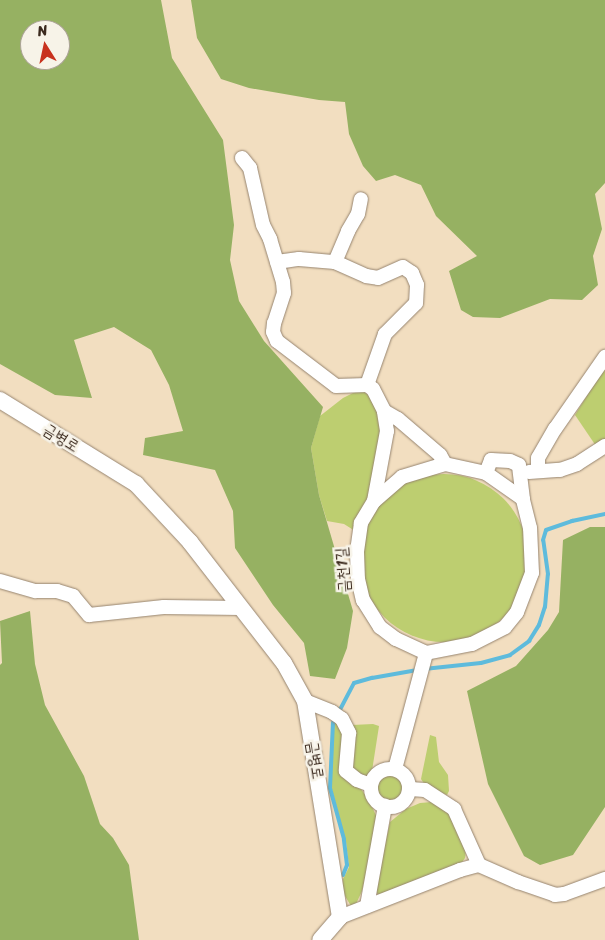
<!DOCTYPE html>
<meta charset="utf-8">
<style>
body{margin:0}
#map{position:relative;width:605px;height:940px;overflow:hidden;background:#f2dec0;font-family:Sriracha,"Poor Story",sans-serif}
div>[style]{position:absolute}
.green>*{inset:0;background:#bdce70}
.round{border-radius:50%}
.forest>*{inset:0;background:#96b162}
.stream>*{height:4px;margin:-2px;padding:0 2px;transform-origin:2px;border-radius:2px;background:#5ebbdc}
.roads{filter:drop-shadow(0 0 1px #96846f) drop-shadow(0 0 1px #96846f)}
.minor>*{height:14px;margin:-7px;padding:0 7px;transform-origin:7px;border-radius:7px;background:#fff}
.minor>.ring{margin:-7px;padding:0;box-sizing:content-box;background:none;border:14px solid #fff;border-radius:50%}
.tertiary>*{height:16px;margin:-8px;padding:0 8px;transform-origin:8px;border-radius:8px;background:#fff}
span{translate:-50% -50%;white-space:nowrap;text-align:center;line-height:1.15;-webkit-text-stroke:5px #f7f3e8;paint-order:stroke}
.street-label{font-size:16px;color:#3b2a1e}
.north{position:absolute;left:20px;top:20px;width:50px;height:50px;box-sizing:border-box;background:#f7f3e8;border:1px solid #aca397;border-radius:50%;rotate:350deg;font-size:14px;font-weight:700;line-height:20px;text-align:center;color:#3b2a1e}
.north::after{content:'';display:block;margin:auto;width:18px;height:22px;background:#c8321e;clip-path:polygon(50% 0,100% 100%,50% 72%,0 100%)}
</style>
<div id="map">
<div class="green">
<div style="clip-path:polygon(605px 366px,605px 442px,596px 446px,575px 415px)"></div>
<div style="clip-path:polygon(361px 389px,369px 396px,383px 425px,366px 505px,355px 531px,344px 524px,327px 521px,319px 495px,311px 448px,320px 416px,343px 398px)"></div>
<div class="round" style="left:360px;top:474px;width:168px;height:168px"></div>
<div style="clip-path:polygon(337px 722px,344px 728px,343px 752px,358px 785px,369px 800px,379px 822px,362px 891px,356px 904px,351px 906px,342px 891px,343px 879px,349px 867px,346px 842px,331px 786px,334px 723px)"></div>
<div style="clip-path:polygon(373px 724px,379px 726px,372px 771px,367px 776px,359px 776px,351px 770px,352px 725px)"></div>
<div style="clip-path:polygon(430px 735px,436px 737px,439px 762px,448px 775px,449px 791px,447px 795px,425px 785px,421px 779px)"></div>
<div class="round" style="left:376px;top:772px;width:30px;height:30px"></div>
<div style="clip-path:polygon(432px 802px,444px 808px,455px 821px,466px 849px,465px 858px,460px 865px,380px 896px,375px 891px,390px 822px,406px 809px,420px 803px)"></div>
</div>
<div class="forest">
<div style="clip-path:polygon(evenodd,0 0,161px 0,172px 58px,223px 140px,234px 225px,230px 260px,239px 301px,264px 341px,323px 407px,311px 448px,319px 495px,353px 611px,347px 648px,335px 679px,310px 676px,304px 643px,273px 605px,235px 548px,233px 511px,215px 470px,143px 455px,145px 438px,183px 431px,169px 385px,151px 350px,114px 327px,74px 340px,92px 398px,55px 395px,0 364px,0 0,30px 30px,60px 30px,60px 60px,30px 60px,30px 30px)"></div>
<div style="clip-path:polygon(191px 0,605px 0,605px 183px,595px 194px,602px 229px,593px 256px,598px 285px,582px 300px,550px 299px,500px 318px,473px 317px,461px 310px,449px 271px,477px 256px,436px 216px,421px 185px,395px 175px,376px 181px,363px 166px,349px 134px,345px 102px,319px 100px,249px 88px,221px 79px,197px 38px)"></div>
<div style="clip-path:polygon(590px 527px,605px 527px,605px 807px,573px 855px,540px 865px,524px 856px,488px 784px,467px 691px,516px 666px,548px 630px,559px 612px,563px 540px)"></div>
<div style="clip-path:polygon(30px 611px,35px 664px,45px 705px,84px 776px,100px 824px,113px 838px,129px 865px,139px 940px,0 940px,0 665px,2px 663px,0 621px)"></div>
</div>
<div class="stream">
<div style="left:424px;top:669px;width:57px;rotate:-6deg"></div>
<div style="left:481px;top:663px;width:30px;rotate:-15deg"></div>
<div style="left:510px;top:655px;width:24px;rotate:-36deg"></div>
<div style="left:529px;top:641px;width:19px;rotate:-58deg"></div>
<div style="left:539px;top:625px;width:19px;rotate:-72deg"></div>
<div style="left:545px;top:607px;width:33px;rotate:-85deg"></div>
<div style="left:548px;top:574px;width:34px;rotate:-98deg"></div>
<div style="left:543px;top:540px;width:10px;rotate:-73deg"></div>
<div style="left:546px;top:530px;width:28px;rotate:-19deg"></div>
<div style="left:572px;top:521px;width:34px;rotate:-12deg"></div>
<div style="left:343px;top:875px;width:11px;rotate:-68deg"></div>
<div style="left:347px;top:865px;width:26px;rotate:-97deg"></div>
<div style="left:344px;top:839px;width:53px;rotate:-105.4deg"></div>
<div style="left:330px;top:788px;width:65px;rotate:-87.4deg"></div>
<div style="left:333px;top:723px;width:45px;rotate:-62.3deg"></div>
<div style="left:354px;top:683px;width:19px;rotate:-16deg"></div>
<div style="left:372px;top:678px;width:46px;rotate:-10.1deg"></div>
</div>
<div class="roads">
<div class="minor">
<div style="left:242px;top:158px;width:13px;rotate:51deg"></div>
<div style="left:250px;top:168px;width:58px;rotate:77.2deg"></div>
<div style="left:263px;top:225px;width:16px;rotate:63deg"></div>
<div style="left:270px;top:239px;width:45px;rotate:73.2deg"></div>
<div style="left:283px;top:282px;width:11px;rotate:85deg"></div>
<div style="left:284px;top:293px;width:32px;rotate:108deg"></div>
<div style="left:274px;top:323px;width:9px;rotate:96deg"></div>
<div style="left:273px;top:332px;width:10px;rotate:66deg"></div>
<div style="left:277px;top:341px;width:74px;rotate:37.3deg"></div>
<div style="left:336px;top:386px;width:31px;rotate:-2deg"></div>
<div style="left:277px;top:262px;width:22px;rotate:-8deg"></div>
<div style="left:299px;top:259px;width:36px;rotate:5deg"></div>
<div style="left:335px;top:262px;width:34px;rotate:24deg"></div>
<div style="left:366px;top:276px;width:12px;rotate:9deg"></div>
<div style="left:378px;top:278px;width:27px;rotate:-24deg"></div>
<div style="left:403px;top:267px;width:11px;rotate:34deg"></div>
<div style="left:412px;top:273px;width:13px;rotate:67deg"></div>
<div style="left:417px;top:285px;width:18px;rotate:93deg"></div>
<div style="left:416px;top:303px;width:44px;rotate:135deg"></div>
<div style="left:385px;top:334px;width:54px;rotate:109.4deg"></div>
<div style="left:367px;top:385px;width:7px;rotate:34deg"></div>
<div style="left:373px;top:389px;width:25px;rotate:63deg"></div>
<div style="left:384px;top:411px;width:16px;rotate:30deg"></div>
<div style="left:398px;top:419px;width:55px;rotate:40.6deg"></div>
<div style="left:440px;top:455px;width:10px;rotate:61deg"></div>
<div style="left:445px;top:464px;width:45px;rotate:163.2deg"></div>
<div style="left:402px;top:477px;width:37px;rotate:139deg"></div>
<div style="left:374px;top:501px;width:26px;rotate:121deg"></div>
<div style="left:361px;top:523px;width:29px;rotate:98deg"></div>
<div style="left:357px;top:552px;width:27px;rotate:88deg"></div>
<div style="left:358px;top:579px;width:22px;rotate:77deg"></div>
<div style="left:363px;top:600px;width:32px;rotate:58deg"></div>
<div style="left:380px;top:627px;width:20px;rotate:37deg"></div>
<div style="left:396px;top:639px;width:33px;rotate:25deg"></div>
<div style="left:426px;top:653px;width:47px;rotate:-11.1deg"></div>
<div style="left:472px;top:644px;width:37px;rotate:-27deg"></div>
<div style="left:505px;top:627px;width:19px;rotate:-51deg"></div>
<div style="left:517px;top:612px;width:42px;rotate:-69deg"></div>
<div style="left:532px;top:573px;width:45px;rotate:-92.5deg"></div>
<div style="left:530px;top:528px;width:30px;rotate:-104deg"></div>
<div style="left:335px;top:262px;width:34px;rotate:-67deg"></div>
<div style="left:348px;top:231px;width:20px;rotate:-60deg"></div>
<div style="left:358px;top:214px;width:15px;rotate:-79deg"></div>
<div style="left:445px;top:464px;width:42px;rotate:12.4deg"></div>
<div style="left:486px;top:473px;width:45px;rotate:35.1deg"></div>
<div style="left:523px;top:499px;width:34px;rotate:-97deg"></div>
<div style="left:519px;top:465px;width:10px;rotate:-156deg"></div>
<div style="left:510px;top:461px;width:19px;rotate:-177deg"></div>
<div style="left:491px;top:460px;width:14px;rotate:111deg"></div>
<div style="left:538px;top:471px;width:13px;rotate:-90deg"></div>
<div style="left:538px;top:458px;width:34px;rotate:-60deg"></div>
<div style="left:555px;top:429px;width:88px;rotate:-55.2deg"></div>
<div style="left:529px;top:472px;width:31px;rotate:-4deg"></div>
<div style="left:560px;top:470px;width:18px;rotate:-19deg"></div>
<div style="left:577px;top:464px;width:33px;rotate:-33deg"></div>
<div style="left:374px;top:501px;width:71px;rotate:-79.5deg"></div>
<div style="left:387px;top:431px;width:20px;rotate:-99deg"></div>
<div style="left:0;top:581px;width:37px;rotate:16deg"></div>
<div style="left:36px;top:591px;width:21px"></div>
<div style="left:57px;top:591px;width:17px;rotate:17deg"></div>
<div style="left:73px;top:596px;width:25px;rotate:50deg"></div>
<div style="left:89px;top:615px;width:75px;rotate:-6.1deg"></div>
<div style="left:164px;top:607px;width:77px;rotate:0.7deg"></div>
<div style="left:305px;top:701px;width:29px;rotate:22deg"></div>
<div style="left:332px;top:712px;width:12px;rotate:35deg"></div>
<div style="left:342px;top:719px;width:16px;rotate:63deg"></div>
<div style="left:349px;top:733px;width:38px;rotate:95deg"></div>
<div style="left:346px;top:771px;width:14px;rotate:39deg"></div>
<div style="left:357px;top:780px;width:15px;rotate:20deg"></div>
<div class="ring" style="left:371px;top:769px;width:24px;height:24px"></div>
<div style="left:395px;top:769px;width:120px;rotate:-75deg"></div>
<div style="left:410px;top:789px;width:15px;rotate:4deg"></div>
<div style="left:425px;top:790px;width:35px;rotate:33deg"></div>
<div style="left:454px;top:809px;width:61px;rotate:65.9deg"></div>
<div style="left:367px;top:906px;width:102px;rotate:-79.8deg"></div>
<div style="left:340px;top:917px;width:129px;rotate:-21.4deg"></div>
<div style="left:460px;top:870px;width:20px;rotate:-15deg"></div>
<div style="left:479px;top:865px;width:43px;rotate:23.6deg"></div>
<div style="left:518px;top:882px;width:39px;rotate:19deg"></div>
<div style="left:555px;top:895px;width:9px;rotate:-6deg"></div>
<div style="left:564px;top:894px;width:44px;rotate:-20.1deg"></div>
</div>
<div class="tertiary">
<div style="left:0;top:400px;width:160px;rotate:31.7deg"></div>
<div style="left:136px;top:484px;width:79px;rotate:47deg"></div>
<div style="left:190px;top:542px;width:153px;rotate:52.2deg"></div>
<div style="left:284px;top:663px;width:43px;rotate:61.1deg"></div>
<div style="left:305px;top:701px;width:219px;rotate:80.8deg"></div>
<div style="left:340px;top:917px;width:30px;rotate:131deg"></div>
</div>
</div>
<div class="street-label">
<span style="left:61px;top:438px;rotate:32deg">금병로</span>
<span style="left:343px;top:570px;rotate:-94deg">금천1길</span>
<span style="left:315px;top:760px;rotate:81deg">금병로</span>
</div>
<div class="north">N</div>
</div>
